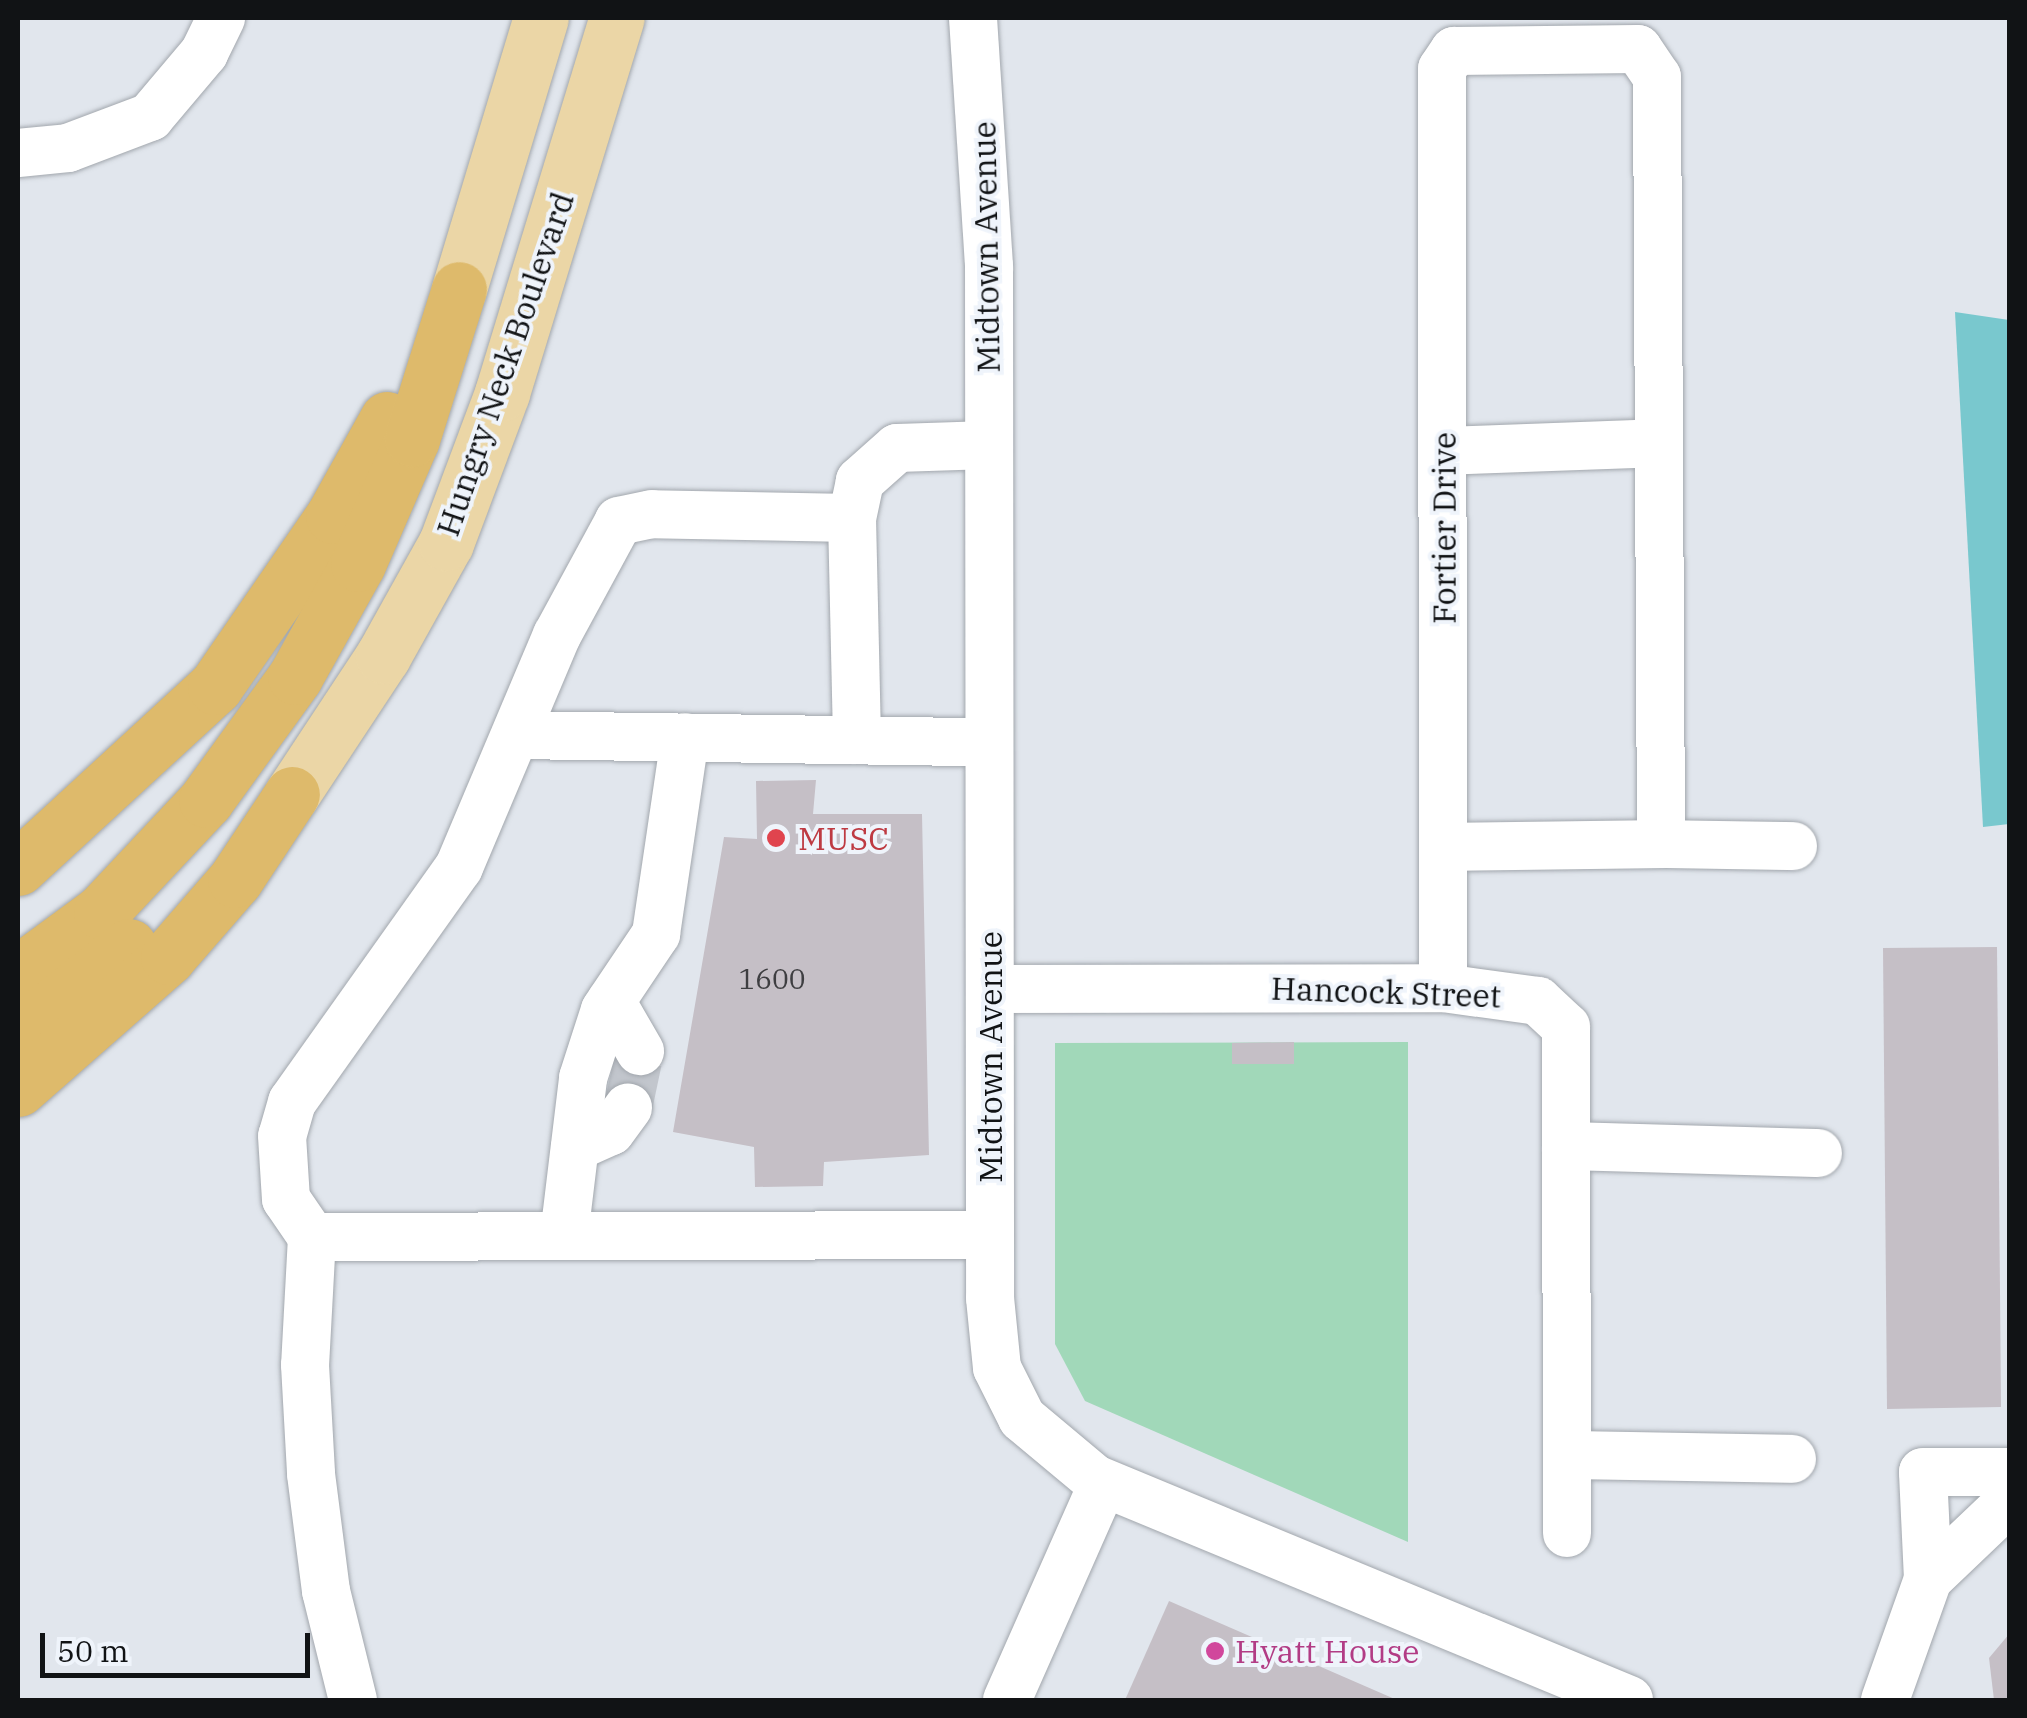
<!DOCTYPE html>
<style>
body{margin:0}
#map{position:relative;width:2027px;height:1718px;overflow:hidden;background:#e1e6ed;font-family:"IBM Plex Serif",serif}
div>[style]{position:absolute}
.green>*{inset:0;background:#a1d8b9}
.water>*{inset:0;background:#79c8ce}
.building>*{inset:0;background:#c5bfc6}
.minor-tunnel>*{height:48px;margin-top:-24px;transform-origin:0;background:repeating-linear-gradient(90deg,#c2c6cd 0 48px,transparent 0 72px)}
.roads{filter:drop-shadow(0 0 2px #a2a7ad) drop-shadow(0 0 2px #a2a7ad)}
.minor>*{height:48px;margin:-24px;padding:0 24px;transform-origin:24px;border-radius:24px;background:#fff}
.major>*{height:55px;margin:-27.5px;padding:0 27.5px;transform-origin:27.5px;border-radius:27.5px;background:#ebd6a6}
.highway>*{height:55px;margin:-27.5px;padding:0 27.5px;transform-origin:27.5px;border-radius:27.5px;background:#deba6b}
.dots>*{width:28px;height:28px;translate:-50% -50%;box-sizing:border-box;border:5px solid #eff4fb;border-radius:50%}
span{translate:-50% -50%;white-space:nowrap;text-align:center;line-height:1.15;-webkit-text-stroke:8px #eff4fb;paint-order:stroke}
.number-label{font-size:28px;color:#3e3e41}
.number-label span{-webkit-text-stroke-width:0}
.street-label{font-size:32px;color:#111315}
.health-label{font-size:32px;color:#be3a42}
.left{translate:0 -50%;text-align:left}
.hotel-label{font-size:32px;color:#b23c85}
.frame{position:absolute;inset:0;border:20px solid #111315;pointer-events:none}
.scale{position:absolute;left:40px;top:1633px;width:270px;height:45px;box-sizing:border-box;border:5px solid #111315;border-top:0;padding-left:12px;font-size:30px;line-height:35px;white-space:nowrap;color:#111315;-webkit-text-stroke:8px #eff4fb;paint-order:stroke}
</style>
<div id="map">
<div class="green">
<div style="clip-path:polygon(1408px 1042px,1408px 1542px,1085px 1401px,1055px 1344px,1055px 1043px)"></div>
</div>
<div class="water">
<div style="clip-path:polygon(1955px 312px,2009px 320px,2009px 824px,1983px 827px)"></div>
</div>
<div class="building">
<div style="clip-path:polygon(816px 780px,813px 814px,922px 814px,929px 1155px,824px 1162px,823px 1186px,755px 1187px,754px 1147px,673px 1132px,724px 837px,757px 839px,756px 781px)"></div>
<div style="clip-path:polygon(1997px 947px,2001px 1407px,1887px 1409px,1883px 948px)"></div>
<div style="clip-path:polygon(1294px 1042px,1294px 1064px,1232px 1064px,1232px 1043px)"></div>
<div style="clip-path:polygon(1169px 1601px,1397px 1700px,1125px 1700px)"></div>
<div style="clip-path:polygon(2010px 1633px,2010px 1700px,1994px 1700px,1989px 1658px)"></div>
</div>
<div class="minor-tunnel">
<div style="left:628px;top:1108px;width:58px;rotate:-78.1deg"></div>
</div>
<div class="roads">
<div class="minor">
<div style="left:973px;top:18px;width:249px;rotate:86.3deg"></div>
<div style="left:989px;top:266px;width:1032px;rotate:89.94deg"></div>
<div style="left:990px;top:1298px;width:70px;rotate:84.3deg"></div>
<div style="left:997px;top:1368px;width:56px;rotate:63.4deg"></div>
<div style="left:1022px;top:1418px;width:95px;rotate:39.9deg"></div>
<div style="left:1095px;top:1479px;width:578px;rotate:22.48deg"></div>
<div style="left:18px;top:153px;width:50px;rotate:-5.7deg"></div>
<div style="left:68px;top:148px;width:88px;rotate:-20.7deg"></div>
<div style="left:150px;top:117px;width:84px;rotate:-49.8deg"></div>
<div style="left:204px;top:53px;width:39px;rotate:-64deg"></div>
<div style="left:989px;top:445px;width:92px;rotate:178.1deg"></div>
<div style="left:897px;top:448px;width:50px;rotate:138.3deg"></div>
<div style="left:860px;top:481px;width:38px;rotate:102deg"></div>
<div style="left:852px;top:518px;width:200px;rotate:-178.9deg"></div>
<div style="left:652px;top:514px;width:34px;rotate:168deg"></div>
<div style="left:619px;top:521px;width:130px;rotate:118.5deg"></div>
<div style="left:557px;top:635px;width:252px;rotate:112.9deg"></div>
<div style="left:459px;top:867px;width:288px;rotate:125.4deg"></div>
<div style="left:292px;top:1102px;width:35px;rotate:106deg"></div>
<div style="left:282px;top:1136px;width:63px;rotate:86.4deg"></div>
<div style="left:286px;top:1199px;width:46px;rotate:55.6deg"></div>
<div style="left:312px;top:1237px;width:678px;rotate:-0.17deg"></div>
<div style="left:1443px;top:451px;width:216px;rotate:-2.1deg"></div>
<div style="left:852px;top:518px;width:222px;rotate:88.7deg"></div>
<div style="left:518px;top:735px;width:471px;rotate:0.9deg"></div>
<div style="left:1661px;top:844px;width:132px;rotate:0.9deg"></div>
<div style="left:1443px;top:988px;width:919px;rotate:-90.06deg"></div>
<div style="left:1442px;top:69px;width:22px;rotate:-56deg"></div>
<div style="left:1454px;top:51px;width:184px;rotate:-0.6deg"></div>
<div style="left:1638px;top:49px;width:34px;rotate:56deg"></div>
<div style="left:1657px;top:77px;width:767px;rotate:89.7deg"></div>
<div style="left:1661px;top:844px;width:216px;rotate:179.2deg"></div>
<div style="left:990px;top:989px;width:453px;rotate:-0.1deg"></div>
<div style="left:1443px;top:988px;width:96px;rotate:7.8deg"></div>
<div style="left:1538px;top:1001px;width:38px;rotate:43deg"></div>
<div style="left:1566px;top:1027px;width:506px;rotate:89.89deg"></div>
<div style="left:611px;top:1001px;width:58px;rotate:59.9deg"></div>
<div style="left:1566px;top:1146px;width:252px;rotate:1.6deg"></div>
<div style="left:575px;top:1147px;width:39px;rotate:-24deg"></div>
<div style="left:611px;top:1131px;width:29px;rotate:-54deg"></div>
<div style="left:564px;top:1236px;width:159px;rotate:-83.1deg"></div>
<div style="left:583px;top:1078px;width:71px;rotate:-72.1deg"></div>
<div style="left:605px;top:1010px;width:92px;rotate:-56.1deg"></div>
<div style="left:656px;top:934px;width:199px;rotate:-81.6deg"></div>
<div style="left:312px;top:1237px;width:128px;rotate:93.1deg"></div>
<div style="left:305px;top:1365px;width:109px;rotate:86.8deg"></div>
<div style="left:311px;top:1474px;width:118px;rotate:82.7deg"></div>
<div style="left:326px;top:1591px;width:112px;rotate:76.1deg"></div>
<div style="left:1568px;top:1455px;width:224px;rotate:1deg"></div>
<div style="left:1928px;top:1579px;width:107px;rotate:-92.7deg"></div>
<div style="left:1923px;top:1472px;width:87px"></div>
<div style="left:1007px;top:1700px;width:237px;rotate:-66.1deg"></div>
<div style="left:1885px;top:1700px;width:128px;rotate:-70.4deg"></div>
<div style="left:1928px;top:1579px;width:113px;rotate:-43.6deg"></div>
</div>
<div class="major">
<div style="left:459px;top:289px;width:283px;rotate:-73.2deg"></div>
<div style="left:292px;top:794px;width:165px;rotate:-56.6deg"></div>
<div style="left:383px;top:656px;width:129px;rotate:-60.9deg"></div>
<div style="left:446px;top:543px;width:160px;rotate:-69.5deg"></div>
<div style="left:502px;top:393px;width:392px;rotate:-73deg"></div>
</div>
<div class="highway">
<div style="left:18px;top:868px;width:268px;rotate:-42.6deg"></div>
<div style="left:215px;top:687px;width:208px;rotate:-55.4deg"></div>
<div style="left:333px;top:516px;width:111px;rotate:-60.9deg"></div>
<div style="left:18px;top:973px;width:103px;rotate:-36.3deg"></div>
<div style="left:101px;top:912px;width:154px;rotate:-46.8deg"></div>
<div style="left:206px;top:800px;width:152px;rotate:-54.1deg"></div>
<div style="left:295px;top:677px;width:129px;rotate:-60.9deg"></div>
<div style="left:358px;top:564px;width:136px;rotate:-66.6deg"></div>
<div style="left:412px;top:439px;width:157px;rotate:-72.6deg"></div>
<div style="left:18px;top:1033px;width:141px;rotate:-38.1deg"></div>
<div style="left:18px;top:1089px;width:200px;rotate:-41.3deg"></div>
<div style="left:168px;top:957px;width:102px;rotate:-49deg"></div>
<div style="left:235px;top:880px;width:103px;rotate:-56.5deg"></div>
</div>
</div>
<div class="dots">
<div style="left:776px;top:838px;background:#e0444e"></div>
<div style="left:1215px;top:1651px;background:#d1479c"></div>
</div>
<div class="number-label">
<span style="left:772px;top:979px">1600</span>
</div>
<div class="street-label">
<span style="left:986px;top:247px;rotate:-91deg">Midtown Avenue</span>
<span style="left:505px;top:364px;rotate:-71deg">Hungry Neck Boulevard</span>
<span style="left:1444px;top:528px;rotate:-90deg">Fortier Drive</span>
<span style="left:1386px;top:992px;rotate:2deg">Hancock Street</span>
<span style="left:990px;top:1057px;rotate:-90deg">Midtown Avenue</span>
</div>
<div class="health-label">
<span class="left" style="left:798px;top:838px">MUSC</span>
</div>
<div class="hotel-label">
<span class="left" style="left:1235px;top:1651px">Hyatt House</span>
</div>
<div class="frame"></div>
<div class="scale">50 m</div>
</div>
